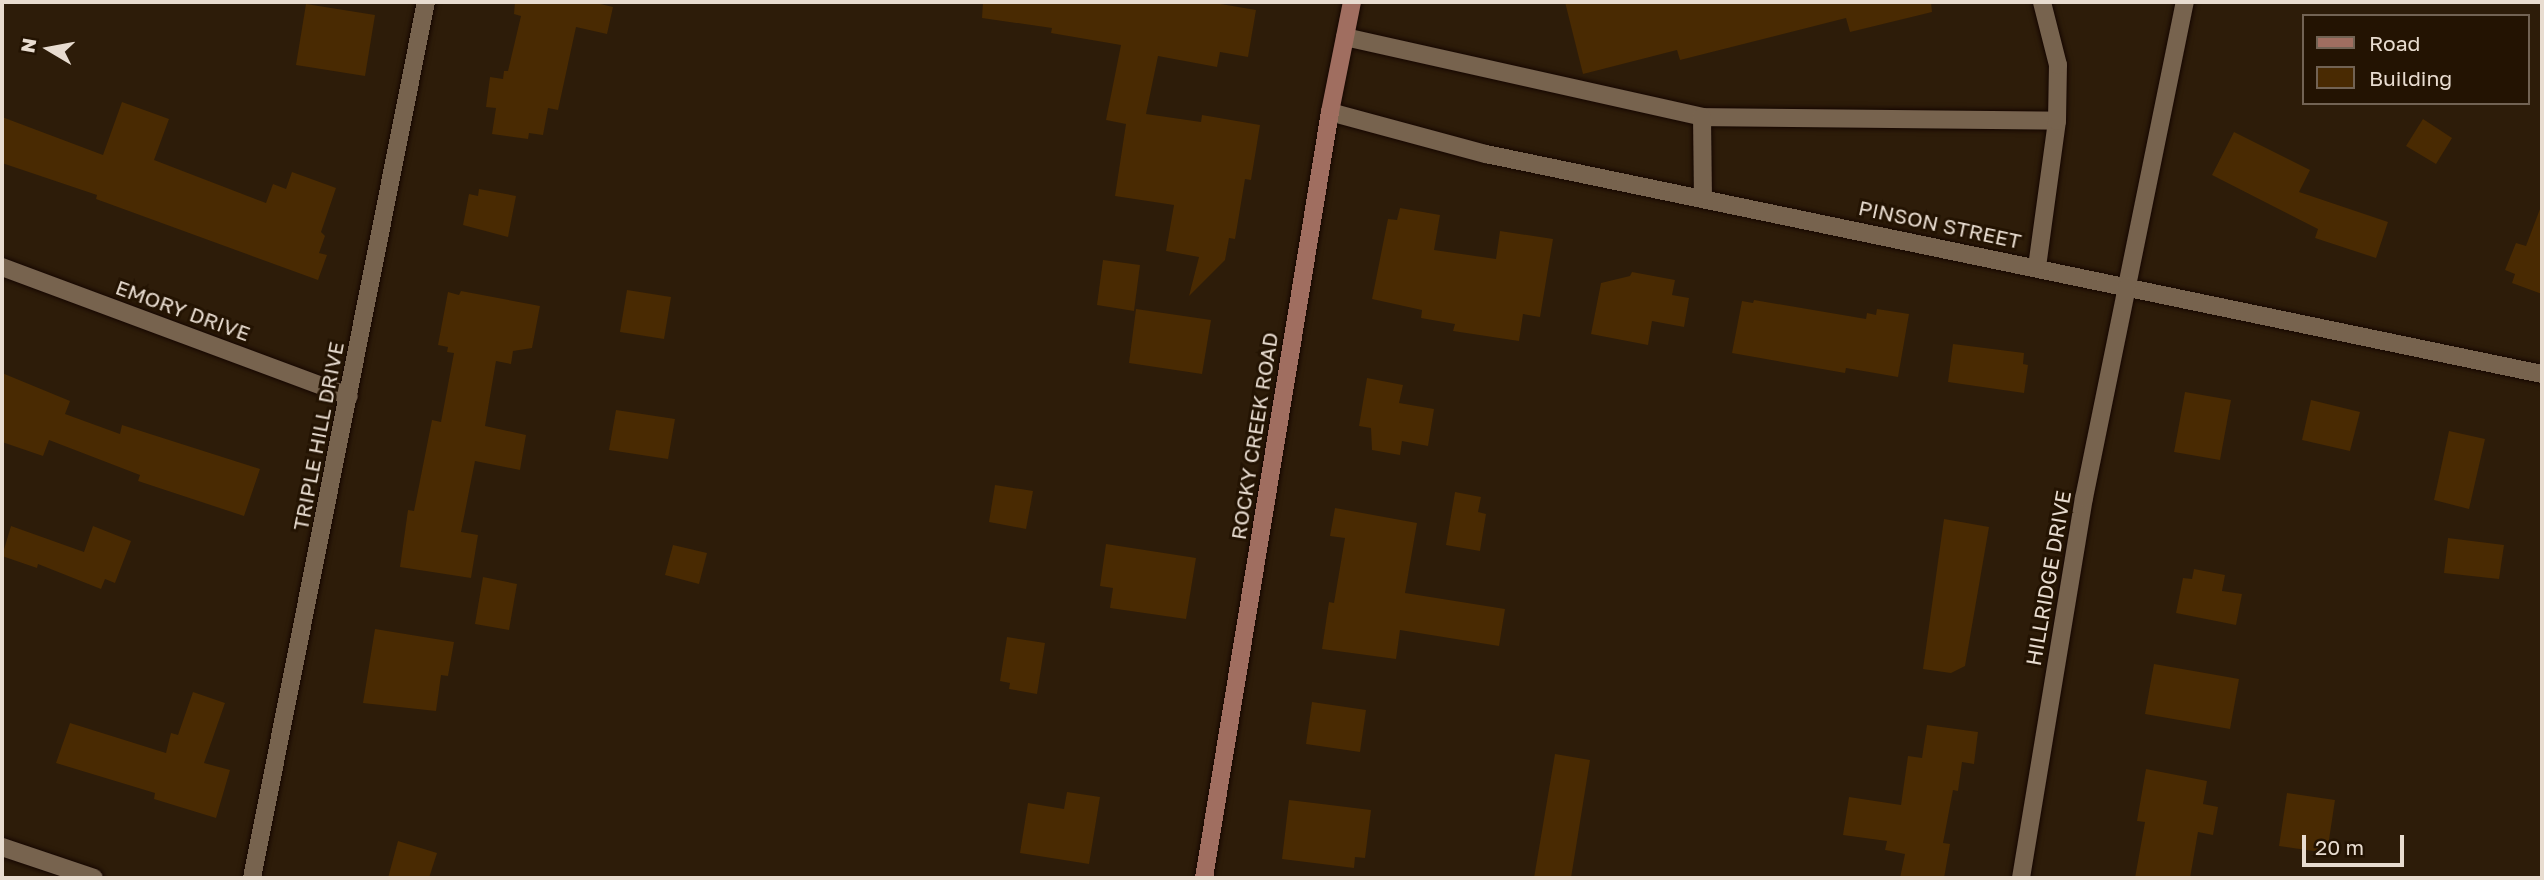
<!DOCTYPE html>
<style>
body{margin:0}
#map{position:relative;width:2544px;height:880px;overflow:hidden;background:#2d1c09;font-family:"Golos Text",sans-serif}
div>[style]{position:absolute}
.building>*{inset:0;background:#492a02}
.roads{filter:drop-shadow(0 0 2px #150600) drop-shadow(0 0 2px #150600)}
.lane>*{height:18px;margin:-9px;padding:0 9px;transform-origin:9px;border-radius:9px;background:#77634e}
.street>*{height:18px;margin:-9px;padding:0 9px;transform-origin:9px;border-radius:9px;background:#77634e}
.secondary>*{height:18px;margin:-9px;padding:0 9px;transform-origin:9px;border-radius:9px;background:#a06e60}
span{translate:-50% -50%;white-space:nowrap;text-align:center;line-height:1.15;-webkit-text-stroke:6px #231302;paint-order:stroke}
.street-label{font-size:21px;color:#e8dcd0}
.frame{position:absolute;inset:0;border:4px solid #e8dcd0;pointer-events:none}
.legend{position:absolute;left:2302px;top:14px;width:228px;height:91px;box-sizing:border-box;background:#231302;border:2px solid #726354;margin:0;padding:9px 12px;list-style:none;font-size:21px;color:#e8dcd0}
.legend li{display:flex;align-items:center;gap:14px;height:35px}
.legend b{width:35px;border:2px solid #726354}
.north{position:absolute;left:14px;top:14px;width:70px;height:70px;-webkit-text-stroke:5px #231302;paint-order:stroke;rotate:280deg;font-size:19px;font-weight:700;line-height:28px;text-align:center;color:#e8dcd0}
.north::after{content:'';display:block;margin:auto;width:24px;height:32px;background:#e8dcd0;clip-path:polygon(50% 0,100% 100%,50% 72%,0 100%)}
.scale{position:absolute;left:2302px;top:835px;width:102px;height:32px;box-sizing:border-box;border:4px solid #e8dcd0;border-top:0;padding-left:9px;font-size:21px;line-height:24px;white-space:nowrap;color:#e8dcd0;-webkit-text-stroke:5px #231302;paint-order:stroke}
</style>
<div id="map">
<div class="building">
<div style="clip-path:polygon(515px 2px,592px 2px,613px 7px,607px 34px,576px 27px,558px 110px,548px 108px,543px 135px,529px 133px,528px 139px,492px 134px,496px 108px,486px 107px,490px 77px,503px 79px,504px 71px,508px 71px,521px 16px,514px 14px)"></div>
<div style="clip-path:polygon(983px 2px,1209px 2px,1256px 10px,1248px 57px,1220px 52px,1217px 67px,1158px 56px,1146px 114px,1201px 122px,1202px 115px,1260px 125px,1251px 180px,1245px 179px,1235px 239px,1229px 238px,1225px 260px,1189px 296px,1199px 257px,1166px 251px,1174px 205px,1115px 196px,1126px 124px,1106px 120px,1121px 45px,1051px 33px,1052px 28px,982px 18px)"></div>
<div style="clip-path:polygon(1565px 2px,1931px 2px,1932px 12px,1850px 32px,1846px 18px,1680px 60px,1677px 50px,1583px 74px)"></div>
<div style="clip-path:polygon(306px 4px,375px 15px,365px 76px,296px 65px)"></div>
<div style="clip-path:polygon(122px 102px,169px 119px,154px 160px,266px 203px,273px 184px,286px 189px,292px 172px,336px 188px,321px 232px,325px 236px,319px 253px,327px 255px,318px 280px,96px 199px,97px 195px,2px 163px,2px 117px,103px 155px)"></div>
<div style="clip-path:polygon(2423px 119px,2452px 138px,2436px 164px,2406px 146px)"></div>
<div style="clip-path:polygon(2234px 132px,2310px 170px,2299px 192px,2388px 222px,2376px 258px,2315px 238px,2318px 229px,2212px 175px)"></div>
<div style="clip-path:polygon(479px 189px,516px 196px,508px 237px,463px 225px,469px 194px,478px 196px)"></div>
<div style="clip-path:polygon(1400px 208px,1440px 215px,1434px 250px,1496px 259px,1500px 231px,1553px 239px,1540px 317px,1523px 314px,1519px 341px,1453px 331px,1455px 324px,1421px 318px,1422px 310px,1372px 299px,1388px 219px,1397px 220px)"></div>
<div style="clip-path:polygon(2540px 209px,2542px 210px,2542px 294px,2512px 283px,2515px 274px,2505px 270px,2516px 243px,2526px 246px)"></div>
<div style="clip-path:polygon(1103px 260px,1140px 265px,1134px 311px,1097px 305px)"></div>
<div style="clip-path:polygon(1632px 272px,1675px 280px,1672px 295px,1689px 298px,1684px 327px,1652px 321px,1648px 345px,1591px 334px,1601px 283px,1630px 276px)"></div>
<div style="clip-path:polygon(627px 290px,671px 297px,664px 339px,620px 332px)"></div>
<div style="clip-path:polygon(461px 291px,540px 306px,532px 348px,513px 351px,511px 364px,496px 361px,485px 426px,526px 435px,520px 470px,475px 461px,461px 532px,478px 535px,471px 578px,400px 567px,408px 510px,414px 511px,432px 420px,441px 422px,454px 353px,447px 352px,448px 347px,438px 345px,448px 292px,459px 295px)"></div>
<div style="clip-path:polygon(1754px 300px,1866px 319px,1867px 313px,1876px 315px,1877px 309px,1909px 314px,1898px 377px,1846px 368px,1845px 373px,1732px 353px,1742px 301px,1753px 303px)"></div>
<div style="clip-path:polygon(1136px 309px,1211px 320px,1202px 374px,1129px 363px)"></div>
<div style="clip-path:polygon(1953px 344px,2024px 353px,2023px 364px,2028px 365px,2024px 393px,1948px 382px)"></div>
<div style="clip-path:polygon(2px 373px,70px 401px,65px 414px,120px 434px,122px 425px,260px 469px,244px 516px,138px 481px,140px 475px,49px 440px,43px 456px,2px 442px)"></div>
<div style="clip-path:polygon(1367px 378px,1403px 385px,1399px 403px,1434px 409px,1428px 446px,1402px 441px,1400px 455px,1372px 450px,1371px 428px,1359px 426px)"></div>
<div style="clip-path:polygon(2185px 392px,2231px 400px,2220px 460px,2174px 452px)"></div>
<div style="clip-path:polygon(2311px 400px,2360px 412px,2350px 451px,2302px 440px)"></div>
<div style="clip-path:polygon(616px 410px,675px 419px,668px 459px,609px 450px)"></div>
<div style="clip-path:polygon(2449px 431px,2485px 439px,2469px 509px,2434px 500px)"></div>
<div style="clip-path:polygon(995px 485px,1033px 491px,1026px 529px,989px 522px)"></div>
<div style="clip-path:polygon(1455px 492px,1481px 497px,1478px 512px,1486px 514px,1480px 551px,1446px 545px)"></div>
<div style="clip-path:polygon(1335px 508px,1417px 523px,1405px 593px,1505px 609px,1499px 646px,1400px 630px,1396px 659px,1322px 649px,1329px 602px,1334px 603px,1345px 538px,1330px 536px)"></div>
<div style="clip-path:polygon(1944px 519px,1989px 527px,1965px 666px,1951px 673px,1923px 669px)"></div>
<div style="clip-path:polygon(11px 526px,84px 552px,93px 526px,131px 541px,115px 583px,105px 579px,101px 589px,38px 564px,37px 568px,2px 556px)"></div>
<div style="clip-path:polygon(2448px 538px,2504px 545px,2499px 579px,2444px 573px)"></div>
<div style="clip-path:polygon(1106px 544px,1196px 558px,1186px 619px,1110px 608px,1113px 588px,1100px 586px)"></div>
<div style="clip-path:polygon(673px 545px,707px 553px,699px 584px,665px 575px)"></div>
<div style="clip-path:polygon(2194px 569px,2225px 575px,2222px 591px,2242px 594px,2236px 625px,2176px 613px,2183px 578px,2192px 579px)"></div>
<div style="clip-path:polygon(483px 577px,517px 584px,509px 630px,475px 624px)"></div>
<div style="clip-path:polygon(375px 629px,454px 642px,448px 676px,441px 675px,436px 711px,363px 703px)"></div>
<div style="clip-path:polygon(1007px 637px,1045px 643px,1037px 694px,1009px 689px,1010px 683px,1000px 681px)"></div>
<div style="clip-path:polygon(2154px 664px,2239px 679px,2230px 729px,2145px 714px)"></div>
<div style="clip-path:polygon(193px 692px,225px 703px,204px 763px,230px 770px,216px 818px,154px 799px,155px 793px,56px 763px,70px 723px,166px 753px,171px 733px,178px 735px)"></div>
<div style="clip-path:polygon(1312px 702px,1366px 710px,1360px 752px,1306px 744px)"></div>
<div style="clip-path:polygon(1927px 725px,1978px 732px,1974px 764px,1962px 762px,1958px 791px,1953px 790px,1943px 843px,1950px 844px,1944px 878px,1900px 878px,1905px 854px,1885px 850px,1887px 841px,1843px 835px,1849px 797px,1901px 805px,1908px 756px,1922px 758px)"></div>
<div style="clip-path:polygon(1555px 754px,1590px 760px,1571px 878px,1534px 878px)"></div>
<div style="clip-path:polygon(2146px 769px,2207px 781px,2203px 804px,2218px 807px,2213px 835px,2198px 832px,2190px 878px,2135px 878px,2145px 822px,2137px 821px)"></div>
<div style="clip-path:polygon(1067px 792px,1100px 797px,1089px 864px,1020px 853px,1028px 803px,1064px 809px)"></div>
<div style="clip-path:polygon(2287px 793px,2335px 800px,2327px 853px,2279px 846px)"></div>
<div style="clip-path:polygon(1289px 800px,1371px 810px,1365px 858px,1355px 857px,1354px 868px,1282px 859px)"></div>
<div style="clip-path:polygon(398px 841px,437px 853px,429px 878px,388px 878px)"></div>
</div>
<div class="roads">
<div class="lane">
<div style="left:1345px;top:37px;width:366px;rotate:12.6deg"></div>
<div style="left:1702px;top:117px;width:355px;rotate:0.6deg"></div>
<div style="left:1702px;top:117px;width:82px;rotate:89.3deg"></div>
<div style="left:2037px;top:267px;width:147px;rotate:-82.2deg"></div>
<div style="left:2057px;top:121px;width:56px;rotate:-89deg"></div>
<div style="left:2058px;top:65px;width:65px;rotate:-104.3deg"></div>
<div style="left:2127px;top:286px;width:290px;rotate:-78.5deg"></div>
</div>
<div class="street">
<div style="left:1330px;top:112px;width:162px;rotate:15.1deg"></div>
<div style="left:1486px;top:154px;width:1079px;rotate:11.77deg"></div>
<div style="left:2px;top:267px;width:370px;rotate:20.4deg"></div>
<div style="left:2px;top:847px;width:97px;rotate:18.6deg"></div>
<div style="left:252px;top:878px;width:893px;rotate:-78.77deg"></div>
<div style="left:2021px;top:878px;width:385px;rotate:-80.6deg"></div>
<div style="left:2084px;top:498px;width:216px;rotate:-78.5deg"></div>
</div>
<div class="secondary">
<div style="left:1204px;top:878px;width:776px;rotate:-80.66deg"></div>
<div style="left:1330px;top:112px;width:112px;rotate:-78.7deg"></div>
</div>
</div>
<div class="street-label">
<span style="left:1940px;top:224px;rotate:12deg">PINSON STREET</span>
<span style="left:183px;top:310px;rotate:20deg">EMORY DRIVE</span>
<span style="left:318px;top:436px;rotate:-79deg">TRIPLE HILL DRIVE</span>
<span style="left:1254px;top:436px;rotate:-81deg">ROCKY CREEK ROAD</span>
<span style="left:2048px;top:578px;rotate:-80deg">HILLRIDGE DRIVE</span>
</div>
<div class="frame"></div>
<ul class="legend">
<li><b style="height:9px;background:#a06e60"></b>Road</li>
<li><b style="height:19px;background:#492a02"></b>Building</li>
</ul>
<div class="north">N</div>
<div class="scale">20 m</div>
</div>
